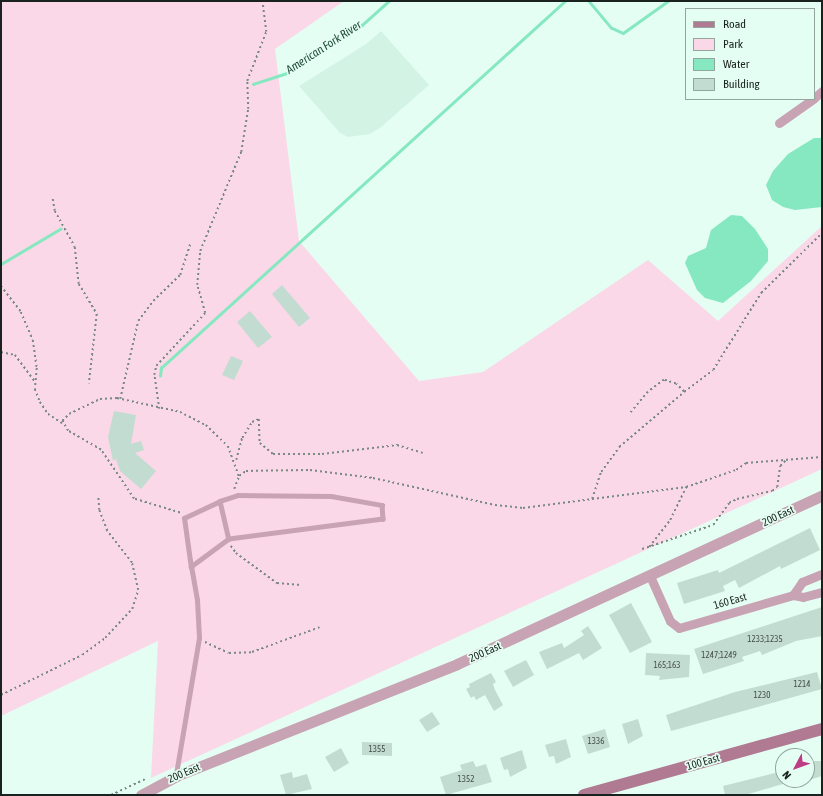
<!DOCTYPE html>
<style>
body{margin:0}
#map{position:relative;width:823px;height:796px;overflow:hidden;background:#e5fef3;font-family:"Asap Condensed",sans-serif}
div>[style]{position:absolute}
.built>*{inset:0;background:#d3f4e5}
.green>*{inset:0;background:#fad8e7}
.water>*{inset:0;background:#85e8c0}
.stream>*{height:2.5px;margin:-1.25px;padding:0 1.25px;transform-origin:1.25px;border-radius:1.25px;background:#85e8c0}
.building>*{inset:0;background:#c3dcd1}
.path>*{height:1.5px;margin-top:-0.75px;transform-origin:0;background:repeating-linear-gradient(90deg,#788982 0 2px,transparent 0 5px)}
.service>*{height:4.5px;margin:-2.25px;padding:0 2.25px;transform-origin:2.25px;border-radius:2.25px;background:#c8a3b3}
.minor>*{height:9px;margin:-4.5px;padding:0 4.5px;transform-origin:4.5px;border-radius:4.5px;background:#c8a3b3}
.tertiary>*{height:11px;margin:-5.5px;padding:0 5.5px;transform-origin:5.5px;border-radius:5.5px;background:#c8a3b3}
.secondary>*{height:12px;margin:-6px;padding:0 6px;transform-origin:6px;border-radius:6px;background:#af7a92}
span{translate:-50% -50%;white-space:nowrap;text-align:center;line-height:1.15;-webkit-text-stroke:3.5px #e5fef3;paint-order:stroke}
.number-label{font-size:9px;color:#44504b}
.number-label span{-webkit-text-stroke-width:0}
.street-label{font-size:11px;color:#19221e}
.water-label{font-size:12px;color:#254f3f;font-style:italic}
.frame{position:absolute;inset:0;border:2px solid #19221e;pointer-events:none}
.legend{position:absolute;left:685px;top:8px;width:130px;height:92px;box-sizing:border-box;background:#e5fef3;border:1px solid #93a69e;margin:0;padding:5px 7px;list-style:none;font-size:12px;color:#19221e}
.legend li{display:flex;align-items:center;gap:8px;height:20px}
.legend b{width:20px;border:1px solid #93a69e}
.north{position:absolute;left:775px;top:748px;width:40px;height:40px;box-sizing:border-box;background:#e5fef3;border:1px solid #93a69e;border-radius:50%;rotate:229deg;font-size:11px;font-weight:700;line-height:16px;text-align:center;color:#19221e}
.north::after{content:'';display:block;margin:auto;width:14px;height:18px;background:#be3c84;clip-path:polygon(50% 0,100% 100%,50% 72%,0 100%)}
</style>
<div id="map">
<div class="built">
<div style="clip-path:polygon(381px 31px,429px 85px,380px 128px,370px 134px,348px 137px,340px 133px,299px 86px,366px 44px)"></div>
</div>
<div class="green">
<div style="clip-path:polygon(1px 1px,344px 1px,275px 49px,299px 241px,419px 381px,483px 372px,648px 260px,718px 321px,822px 226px,822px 469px,151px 778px,158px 641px,1px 716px)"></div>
</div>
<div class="water">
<div style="clip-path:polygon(814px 138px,822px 138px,822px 207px,795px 210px,783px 207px,772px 200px,766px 185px,773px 171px,788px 154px)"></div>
<div style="clip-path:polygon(731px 215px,742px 216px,755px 229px,768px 249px,768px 261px,751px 281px,723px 303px,705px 298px,697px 290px,685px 263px,688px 256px,706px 248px,711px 230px)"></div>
</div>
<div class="stream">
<div style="left:589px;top:1px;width:35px;rotate:50deg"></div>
<div style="left:612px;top:28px;width:12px;rotate:24deg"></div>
<div style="left:623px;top:33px;width:55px;rotate:-35.4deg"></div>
<div style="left:253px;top:84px;width:36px;rotate:-18deg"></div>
<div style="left:287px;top:73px;width:89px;rotate:-32.6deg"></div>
<div style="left:362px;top:25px;width:36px;rotate:-42deg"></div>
<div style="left:1px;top:264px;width:69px;rotate:-30.7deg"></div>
<div style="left:160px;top:376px;width:8px;rotate:-83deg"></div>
<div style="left:161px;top:368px;width:546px;rotate:-42.25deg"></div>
</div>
<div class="building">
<div style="clip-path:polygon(282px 285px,310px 318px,299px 327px,272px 294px)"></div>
<div style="clip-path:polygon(250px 311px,272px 337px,258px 348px,237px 322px)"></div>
<div style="clip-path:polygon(231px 356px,243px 361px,234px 380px,222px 375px)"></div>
<div style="clip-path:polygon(114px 411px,136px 415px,131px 444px,141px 441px,144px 450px,135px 453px,156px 471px,141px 489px,120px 471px,116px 459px,113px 461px,108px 437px)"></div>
<div style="clip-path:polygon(810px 528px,820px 550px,781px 569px,780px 566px,739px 588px,735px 580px,723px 586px,725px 591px,684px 604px,677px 583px,718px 570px,719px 573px)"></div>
<div style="clip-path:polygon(631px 603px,652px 642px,630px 653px,609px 615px)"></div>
<div style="clip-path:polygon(822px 607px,822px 636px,796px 641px,762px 655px,760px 651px,742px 657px,744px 661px,703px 674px,694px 649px)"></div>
<div style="clip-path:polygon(588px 626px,602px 648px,583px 660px,579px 653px,547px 669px,539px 652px,562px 643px,564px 648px,584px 635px,581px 631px)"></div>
<div style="clip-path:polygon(646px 653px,690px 655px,689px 677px,659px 680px,660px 676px,645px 675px)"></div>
<div style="clip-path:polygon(526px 660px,534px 675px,513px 687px,504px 671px)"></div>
<div style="clip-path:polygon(817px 672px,822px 689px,671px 731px,666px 715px,735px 692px)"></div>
<div style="clip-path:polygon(491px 673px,496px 682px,493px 684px,495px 690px,503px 705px,494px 711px,485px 695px,476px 700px,474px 696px,471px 698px,466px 689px,470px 687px,469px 684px)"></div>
<div style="clip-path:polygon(432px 712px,440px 724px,427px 732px,419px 720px)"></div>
<div style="clip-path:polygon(638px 719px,643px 736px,628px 744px,622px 724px)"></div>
<div style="clip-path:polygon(605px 729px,610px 747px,588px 754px,582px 736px)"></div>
<div style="clip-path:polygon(566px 739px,571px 757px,556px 764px,554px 756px,549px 757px,545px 745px)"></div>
<div style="clip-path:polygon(362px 742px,392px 743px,392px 756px,362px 755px)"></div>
<div style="clip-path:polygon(341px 748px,349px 763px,334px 772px,325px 757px)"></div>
<div style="clip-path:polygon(522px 750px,527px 768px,510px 777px,508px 769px,504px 770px,500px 758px)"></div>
<div style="clip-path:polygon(473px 761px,476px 767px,486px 764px,492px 782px,446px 795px,440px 777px,462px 770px,460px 765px)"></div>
<div style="clip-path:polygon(815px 761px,822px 761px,822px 776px,809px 780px,807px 763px)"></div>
<div style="clip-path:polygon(783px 771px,783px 784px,745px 795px,725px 795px,723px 786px)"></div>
<div style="clip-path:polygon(292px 772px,293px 778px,307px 774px,312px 789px,286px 795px,280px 775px)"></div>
</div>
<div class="path">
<div style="left:53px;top:199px;width:12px;rotate:81deg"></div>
<div style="left:55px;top:211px;width:41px;rotate:60.9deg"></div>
<div style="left:75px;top:247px;width:37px;rotate:84deg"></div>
<div style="left:79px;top:284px;width:35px;rotate:59deg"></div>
<div style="left:97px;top:314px;width:70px;rotate:96.5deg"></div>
<div style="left:1px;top:286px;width:33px;rotate:52deg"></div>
<div style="left:21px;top:312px;width:30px;rotate:67deg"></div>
<div style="left:33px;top:340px;width:28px;rotate:82deg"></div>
<div style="left:37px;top:368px;width:21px;rotate:95deg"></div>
<div style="left:35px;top:389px;width:14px;rotate:69deg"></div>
<div style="left:40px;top:402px;width:14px;rotate:56deg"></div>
<div style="left:48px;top:414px;width:17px;rotate:33deg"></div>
<div style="left:1px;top:352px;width:14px;rotate:12deg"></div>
<div style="left:15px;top:355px;width:34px;rotate:53deg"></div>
<div style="left:684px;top:392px;width:36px;rotate:-37deg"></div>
<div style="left:713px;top:370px;width:91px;rotate:-58.1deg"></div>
<div style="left:761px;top:293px;width:86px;rotate:-44.5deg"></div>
<div style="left:120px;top:399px;width:80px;rotate:-77deg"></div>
<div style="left:138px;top:321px;width:25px;rotate:-53deg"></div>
<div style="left:153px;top:301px;width:37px;rotate:-44deg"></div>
<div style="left:180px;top:275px;width:32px;rotate:-72deg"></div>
<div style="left:159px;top:409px;width:34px;rotate:-98deg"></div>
<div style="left:154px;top:375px;width:9px;rotate:-77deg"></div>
<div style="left:156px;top:366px;width:72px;rotate:-47.2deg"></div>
<div style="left:205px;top:313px;width:29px;rotate:-106deg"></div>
<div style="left:197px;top:285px;width:34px;rotate:-85deg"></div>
<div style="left:200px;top:251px;width:107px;rotate:-67.5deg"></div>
<div style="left:241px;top:152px;width:44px;rotate:-80.8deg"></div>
<div style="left:248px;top:109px;width:28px;rotate:-92deg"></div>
<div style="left:247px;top:81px;width:53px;rotate:-68.8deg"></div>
<div style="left:266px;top:32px;width:31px;rotate:-97deg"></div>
<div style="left:236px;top:460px;width:23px;rotate:-75deg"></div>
<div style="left:242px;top:438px;width:19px;rotate:-58deg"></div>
<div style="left:252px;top:422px;width:8px;rotate:-23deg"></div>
<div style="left:259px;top:419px;width:24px;rotate:88deg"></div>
<div style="left:260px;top:443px;width:17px;rotate:40deg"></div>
<div style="left:273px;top:454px;width:49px"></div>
<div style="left:322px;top:454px;width:76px;rotate:-6.8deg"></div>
<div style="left:397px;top:445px;width:27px;rotate:17deg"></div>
<div style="left:234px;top:489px;width:14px;rotate:-69deg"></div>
<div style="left:239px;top:476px;width:9px;rotate:-36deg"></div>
<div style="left:246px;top:471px;width:64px;rotate:-0.9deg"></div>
<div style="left:310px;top:470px;width:64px;rotate:7.2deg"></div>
<div style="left:373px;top:478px;width:125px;rotate:12.5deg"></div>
<div style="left:495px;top:505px;width:28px;rotate:6deg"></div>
<div style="left:523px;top:508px;width:70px;rotate:-7.4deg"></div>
<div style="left:592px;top:499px;width:28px;rotate:-72deg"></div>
<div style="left:601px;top:472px;width:31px;rotate:-54deg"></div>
<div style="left:619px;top:447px;width:85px;rotate:-40.2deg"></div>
<div style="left:684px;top:392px;width:11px;rotate:-135deg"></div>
<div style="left:676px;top:384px;width:13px;rotate:-162deg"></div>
<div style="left:664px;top:380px;width:20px;rotate:143deg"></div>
<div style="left:648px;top:392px;width:30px;rotate:130deg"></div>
<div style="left:592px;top:499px;width:95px;rotate:-7.3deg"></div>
<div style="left:686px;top:487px;width:53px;rotate:-18.8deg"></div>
<div style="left:736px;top:470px;width:12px;rotate:-35deg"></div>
<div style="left:746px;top:463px;width:76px;rotate:-4.5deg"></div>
<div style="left:180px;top:513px;width:48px;rotate:-163.1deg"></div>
<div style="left:134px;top:499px;width:59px;rotate:-124deg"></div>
<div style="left:101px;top:450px;width:38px;rotate:-150deg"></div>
<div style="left:68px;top:431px;width:12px;rotate:-121deg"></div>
<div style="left:62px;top:421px;width:10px;rotate:-45deg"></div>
<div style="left:69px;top:414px;width:34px;rotate:-26deg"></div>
<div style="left:100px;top:399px;width:17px;rotate:-3deg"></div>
<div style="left:117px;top:398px;width:65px;rotate:12.5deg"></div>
<div style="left:180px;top:412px;width:29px;rotate:27deg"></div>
<div style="left:206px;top:425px;width:30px;rotate:44deg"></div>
<div style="left:228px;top:446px;width:32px;rotate:70deg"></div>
<div style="left:231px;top:546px;width:9px;rotate:54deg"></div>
<div style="left:236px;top:553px;width:51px;rotate:36.2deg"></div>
<div style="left:277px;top:583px;width:24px;rotate:5deg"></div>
<div style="left:649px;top:547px;width:34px;rotate:-52deg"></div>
<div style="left:670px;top:520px;width:37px;rotate:-64deg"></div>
<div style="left:642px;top:549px;width:75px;rotate:-18.7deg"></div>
<div style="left:713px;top:525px;width:27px;rotate:-54deg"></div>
<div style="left:729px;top:503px;width:9px;rotate:-27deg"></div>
<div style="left:737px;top:499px;width:36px;rotate:-13deg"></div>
<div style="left:772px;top:491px;width:6px;rotate:-39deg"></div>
<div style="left:777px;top:487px;width:21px;rotate:-82deg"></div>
<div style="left:780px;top:466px;width:10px;rotate:-45deg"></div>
<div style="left:205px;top:642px;width:26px;rotate:25deg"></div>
<div style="left:229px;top:653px;width:23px;rotate:-2deg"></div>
<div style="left:252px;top:652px;width:72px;rotate:-20.2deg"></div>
<div style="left:1px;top:695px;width:90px;rotate:-26.3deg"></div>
<div style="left:82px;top:655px;width:29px;rotate:-36deg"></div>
<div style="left:105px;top:638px;width:40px;rotate:-47deg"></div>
<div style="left:132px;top:609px;width:20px;rotate:-72deg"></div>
<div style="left:138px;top:590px;width:28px;rotate:-103deg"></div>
<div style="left:132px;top:563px;width:41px;rotate:-128deg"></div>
<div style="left:107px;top:531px;width:22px;rotate:-111deg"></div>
<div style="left:99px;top:510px;width:13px;rotate:-94deg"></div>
<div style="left:111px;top:795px;width:38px;rotate:-25deg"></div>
</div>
<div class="service">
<div style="left:220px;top:501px;width:19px;rotate:-18deg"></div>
<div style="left:238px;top:495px;width:93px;rotate:0.6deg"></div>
<div style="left:331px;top:496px;width:52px;rotate:10deg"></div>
<div style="left:382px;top:505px;width:14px;rotate:86deg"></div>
<div style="left:383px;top:519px;width:155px;rotate:172.6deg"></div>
<div style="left:176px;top:774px;width:138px;rotate:-80.4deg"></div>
<div style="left:199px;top:638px;width:38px;rotate:-93deg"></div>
<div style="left:197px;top:600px;width:34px;rotate:-100deg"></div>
<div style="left:191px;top:567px;width:6px;rotate:-99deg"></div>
<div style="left:190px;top:561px;width:43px;rotate:-97.9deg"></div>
<div style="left:184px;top:518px;width:40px;rotate:-25deg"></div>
<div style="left:220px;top:501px;width:39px;rotate:77deg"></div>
<div style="left:229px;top:539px;width:47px;rotate:143.6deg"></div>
</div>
<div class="minor">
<div style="left:814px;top:98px;width:11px;rotate:-41deg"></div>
<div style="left:779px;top:123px;width:42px;rotate:-35.2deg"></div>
<div style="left:650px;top:576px;width:49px;rotate:66deg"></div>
<div style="left:670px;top:621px;width:11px;rotate:38deg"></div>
<div style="left:679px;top:628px;width:119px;rotate:-16.1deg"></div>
<div style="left:793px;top:595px;width:10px;rotate:11deg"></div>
<div style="left:803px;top:597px;width:20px;rotate:-15deg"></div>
<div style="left:793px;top:595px;width:16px;rotate:-55deg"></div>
<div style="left:802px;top:582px;width:22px;rotate:-22deg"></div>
</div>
<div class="tertiary">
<div style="left:141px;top:795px;width:40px;rotate:-28deg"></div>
<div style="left:176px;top:776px;width:302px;rotate:-21.7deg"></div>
<div style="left:457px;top:664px;width:402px;rotate:-24.8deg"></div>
</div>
<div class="secondary">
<div style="left:584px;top:795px;width:247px;rotate:-15.5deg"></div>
</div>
<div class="number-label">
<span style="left:765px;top:639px">1233;1235</span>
<span style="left:719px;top:655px">1247;1249</span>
<span style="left:667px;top:665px">165;163</span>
<span style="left:802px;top:684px">1214</span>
<span style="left:762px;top:695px">1230</span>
<span style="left:596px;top:741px">1336</span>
<span style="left:377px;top:749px">1355</span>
<span style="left:466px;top:779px">1352</span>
</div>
<div class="street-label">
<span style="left:778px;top:516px;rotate:-25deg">200 East</span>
<span style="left:730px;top:601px;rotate:-16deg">160 East</span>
<span style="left:485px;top:652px;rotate:-24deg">200 East</span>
<span style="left:703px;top:762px;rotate:-16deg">100 East</span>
<span style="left:184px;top:773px;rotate:-23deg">200 East</span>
</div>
<div class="water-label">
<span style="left:324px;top:48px;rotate:-33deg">American Fork River</span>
</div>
<div class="frame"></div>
<ul class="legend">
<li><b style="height:5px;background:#af7a92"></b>Road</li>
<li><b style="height:11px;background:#fad8e7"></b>Park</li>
<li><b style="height:11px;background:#85e8c0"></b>Water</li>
<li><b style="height:11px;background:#c3dcd1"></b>Building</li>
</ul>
<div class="north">N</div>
</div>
